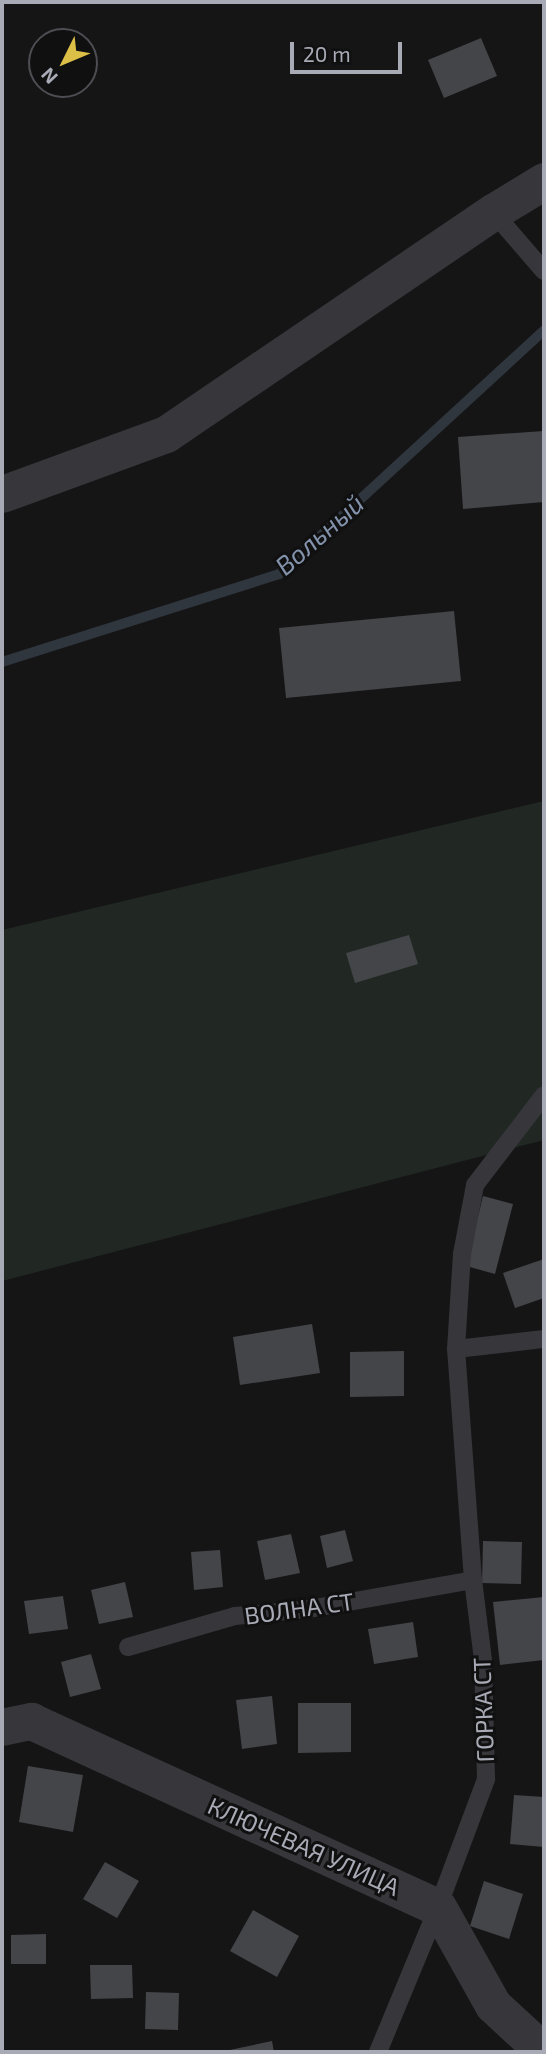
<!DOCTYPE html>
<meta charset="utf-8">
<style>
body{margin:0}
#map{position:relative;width:546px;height:2054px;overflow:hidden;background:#151516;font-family:"Exo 2",sans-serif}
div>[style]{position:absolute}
.green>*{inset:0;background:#212823}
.stream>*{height:10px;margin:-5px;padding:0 5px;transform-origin:5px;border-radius:5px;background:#30363e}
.building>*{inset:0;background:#444549}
.lane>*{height:18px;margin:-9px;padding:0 9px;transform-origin:9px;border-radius:9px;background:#36363b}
.street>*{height:37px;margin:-18.5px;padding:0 18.5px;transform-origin:18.5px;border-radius:18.5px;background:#36363b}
span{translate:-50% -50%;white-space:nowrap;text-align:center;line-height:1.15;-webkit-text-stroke:6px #101011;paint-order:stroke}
.street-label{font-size:24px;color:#a8aab5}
.water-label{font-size:26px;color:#8393ac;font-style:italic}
.frame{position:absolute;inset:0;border:4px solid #a8aab5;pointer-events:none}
.north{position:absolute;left:28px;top:28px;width:70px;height:70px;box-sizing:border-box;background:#101011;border:2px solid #4d4e53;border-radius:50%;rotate:227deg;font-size:19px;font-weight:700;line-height:28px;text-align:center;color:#a8aab5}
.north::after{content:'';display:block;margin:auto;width:24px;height:32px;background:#dcbf47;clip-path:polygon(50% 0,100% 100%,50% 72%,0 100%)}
.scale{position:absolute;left:290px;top:42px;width:112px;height:32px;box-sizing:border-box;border:4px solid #a8aab5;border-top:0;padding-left:9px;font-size:21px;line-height:24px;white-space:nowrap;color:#a8aab5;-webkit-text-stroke:5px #101011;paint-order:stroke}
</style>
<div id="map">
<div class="green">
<div style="clip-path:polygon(544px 801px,544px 1140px,2px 1281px,2px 930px)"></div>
</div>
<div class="stream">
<div style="left:2px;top:662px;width:291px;rotate:-17.6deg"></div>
<div style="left:279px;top:574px;width:360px;rotate:-42.6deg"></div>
</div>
<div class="building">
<div style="clip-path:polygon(481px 38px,497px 76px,444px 98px,428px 60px)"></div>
<div style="clip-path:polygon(544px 431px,544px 502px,463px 509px,458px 437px)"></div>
<div style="clip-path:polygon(454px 611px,461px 681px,286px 698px,279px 628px)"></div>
<div style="clip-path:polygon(409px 935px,418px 964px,355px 983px,346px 953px)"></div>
<div style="clip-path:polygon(483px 1196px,513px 1204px,495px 1274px,466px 1266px)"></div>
<div style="clip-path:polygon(544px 1259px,544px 1298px,515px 1308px,503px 1273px)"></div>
<div style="clip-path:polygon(312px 1324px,320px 1373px,240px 1385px,233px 1337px)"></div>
<div style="clip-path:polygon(404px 1351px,404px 1396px,350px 1397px,350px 1352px)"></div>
<div style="clip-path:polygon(345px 1530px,353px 1561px,327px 1568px,320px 1536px)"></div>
<div style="clip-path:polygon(291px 1534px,300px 1573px,265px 1580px,257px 1541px)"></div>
<div style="clip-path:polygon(483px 1541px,522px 1542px,521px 1584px,482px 1583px)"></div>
<div style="clip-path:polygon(220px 1550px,223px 1587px,194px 1590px,191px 1552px)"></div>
<div style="clip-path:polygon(125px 1582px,133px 1617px,99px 1624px,91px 1590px)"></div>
<div style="clip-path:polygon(63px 1596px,68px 1629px,29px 1634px,24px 1601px)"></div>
<div style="clip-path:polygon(544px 1597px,544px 1660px,500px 1665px,493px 1602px)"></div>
<div style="clip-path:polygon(413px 1622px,418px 1657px,374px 1664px,368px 1629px)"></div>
<div style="clip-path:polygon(91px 1654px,101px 1689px,70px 1697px,61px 1662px)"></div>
<div style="clip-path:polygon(272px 1696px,277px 1744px,242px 1749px,236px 1700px)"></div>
<div style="clip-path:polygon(298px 1703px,351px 1703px,351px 1752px,298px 1753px)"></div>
<div style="clip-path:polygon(28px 1766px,83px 1775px,73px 1832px,19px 1822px)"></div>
<div style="clip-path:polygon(514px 1795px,544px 1797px,544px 1847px,510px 1844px)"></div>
<div style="clip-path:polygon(105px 1862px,139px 1881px,117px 1918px,83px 1899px)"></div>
<div style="clip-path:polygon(484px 1881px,523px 1894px,509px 1939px,470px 1926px)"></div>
<div style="clip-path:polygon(253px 1910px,299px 1936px,277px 1977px,230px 1951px)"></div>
<div style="clip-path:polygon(46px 1934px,46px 1964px,11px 1964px,11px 1935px)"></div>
<div style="clip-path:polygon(90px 1965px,132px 1965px,133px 1998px,91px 1999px)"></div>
<div style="clip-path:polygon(146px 1992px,179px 1993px,178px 2030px,145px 2029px)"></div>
<div style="clip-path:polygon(272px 2041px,274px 2052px,225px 2052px,225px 2051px)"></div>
</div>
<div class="lane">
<div style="left:493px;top:212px;width:78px;rotate:49.2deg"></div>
<div style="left:456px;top:1349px;width:89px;rotate:-6.5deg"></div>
<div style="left:128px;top:1647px;width:111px;rotate:-16.2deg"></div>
<div style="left:235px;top:1616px;width:74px;rotate:-5.4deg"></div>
<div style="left:309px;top:1609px;width:167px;rotate:-10deg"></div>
<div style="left:378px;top:2052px;width:157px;rotate:-67.5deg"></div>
<div style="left:438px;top:1907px;width:137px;rotate:-69.4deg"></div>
<div style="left:486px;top:1779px;width:119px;rotate:-91.4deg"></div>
<div style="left:483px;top:1660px;width:81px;rotate:-97.1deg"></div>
<div style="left:473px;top:1580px;width:232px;rotate:-94.2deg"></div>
<div style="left:456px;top:1349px;width:95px;rotate:-86.4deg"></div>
<div style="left:462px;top:1254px;width:70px;rotate:-79.3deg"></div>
<div style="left:475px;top:1185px;width:113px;rotate:-52.5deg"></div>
</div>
<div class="street">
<div style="left:2px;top:494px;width:175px;rotate:-20.1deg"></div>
<div style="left:166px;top:434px;width:395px;rotate:-34.2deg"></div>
<div style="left:493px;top:212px;width:60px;rotate:-31.3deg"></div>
<div style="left:2px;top:1727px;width:30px;rotate:-12deg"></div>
<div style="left:31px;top:1721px;width:447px;rotate:24.6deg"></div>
<div style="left:438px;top:1907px;width:112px;rotate:60.7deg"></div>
<div style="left:493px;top:2005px;width:69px;rotate:42.7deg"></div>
</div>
<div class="street-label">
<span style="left:299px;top:1608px;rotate:-8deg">ВОЛНА СТ</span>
<span style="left:483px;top:1710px;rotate:-92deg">ГОРКА СТ</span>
<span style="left:304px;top:1846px;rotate:24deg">КЛЮЧЕВАЯ УЛИЦА</span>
</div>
<div class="water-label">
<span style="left:319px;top:534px;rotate:-41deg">Вольный</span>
</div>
<div class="frame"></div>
<div class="north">N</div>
<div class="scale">20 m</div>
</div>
